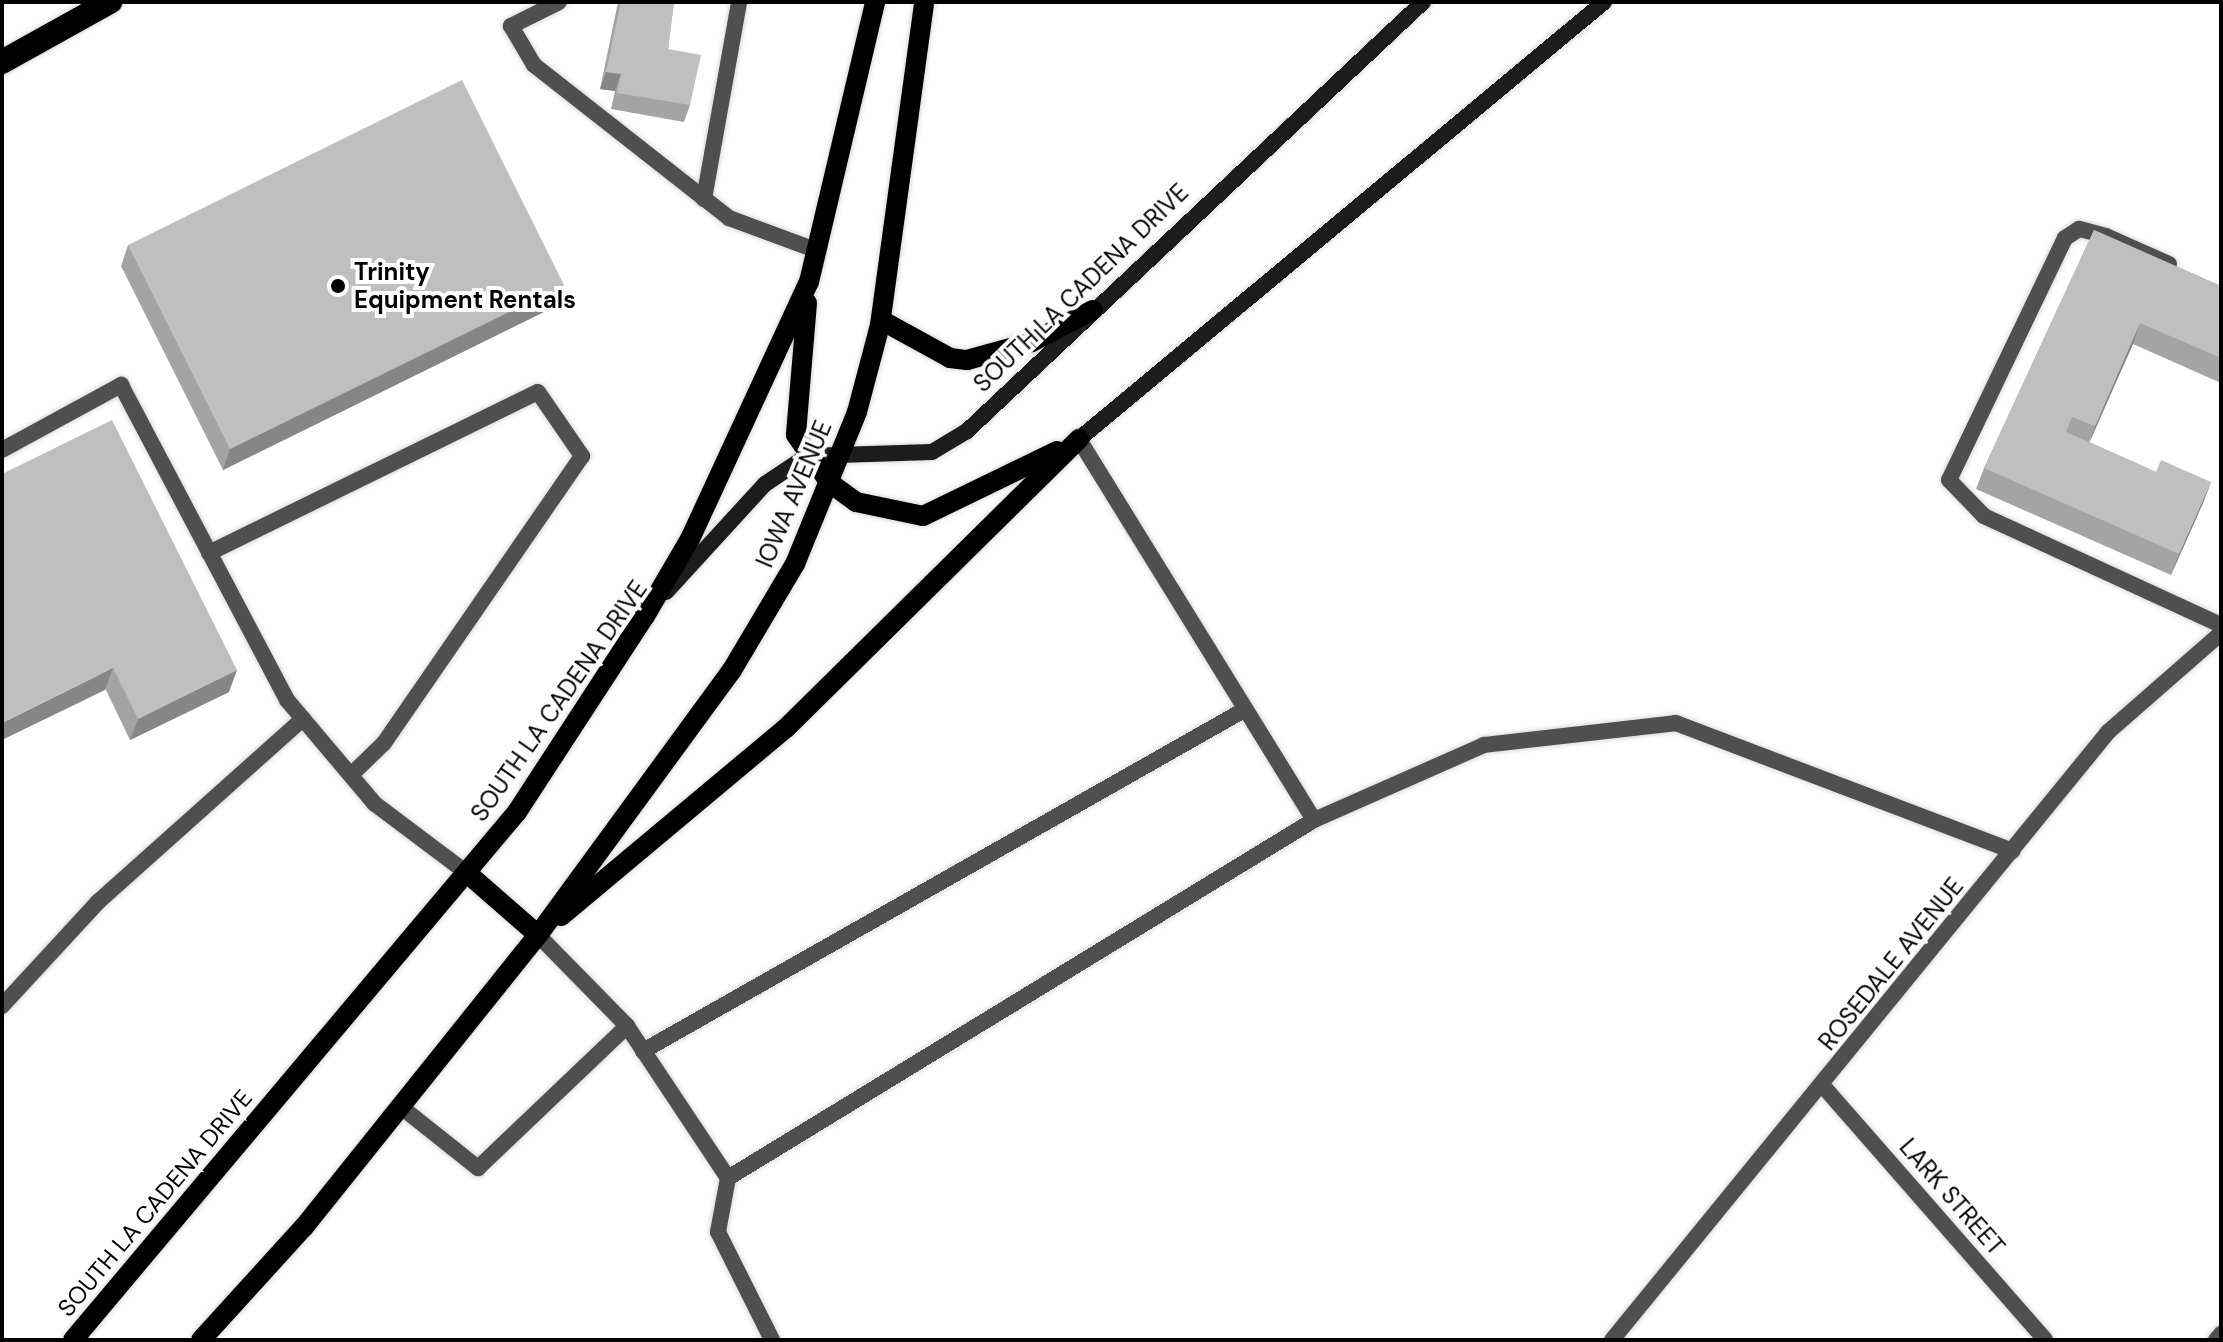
<!DOCTYPE html>
<style>
body{margin:0}
#map{position:relative;width:2223px;height:1342px;overflow:hidden;background:#fff;font-family:"DM Sans",sans-serif}
div>[style]{position:absolute}
.roads{filter:drop-shadow(0 0 2px #dbdbdb) drop-shadow(0 0 2px #dbdbdb)}
.lane>*{height:16px;margin:-8px;padding:0 8px;transform-origin:8px;border-radius:8px;background:#4f4f4f}
.street>*{height:16px;margin:-8px;padding:0 8px;transform-origin:8px;border-radius:8px;background:#4f4f4f}
.secondary>*{height:16px;margin:-8px;padding:0 8px;transform-origin:8px;border-radius:8px;background:#1c1c1c}
.primary>*{height:20px;margin:-10px;padding:0 10px;transform-origin:10px;border-radius:10px;background:#000}
.highway>*{height:24px;margin:-12px;padding:0 12px;transform-origin:12px;border-radius:12px;background:#000}
.wall>*{inset:0;background:#a4a4a4}
.shaded-wall>*{inset:0;background:#868686}
.building>*{inset:0;background:#bfbfbf}
.dots>*{width:22px;height:22px;translate:-50% -50%;box-sizing:border-box;border:4px solid #fff;border-radius:50%}
span{translate:-50% -50%;white-space:nowrap;text-align:center;line-height:1.15;-webkit-text-stroke:8px #fff;paint-order:stroke}
.poi-label{font-size:24px;color:#000;font-weight:700}
.left{translate:0 -50%;text-align:left}
.street-label{font-size:24px;color:#000}
.frame{position:absolute;inset:0;border:4px solid #000;pointer-events:none}
</style>
<div id="map">
<div class="roads">
<div class="lane">
<div style="left:559px;top:2px;width:54px;rotate:153.4deg"></div>
<div style="left:511px;top:26px;width:45px;rotate:59.5deg"></div>
<div style="left:534px;top:65px;width:248px;rotate:38.1deg"></div>
<div style="left:729px;top:218px;width:95px;rotate:20.3deg"></div>
<div style="left:704px;top:199px;width:200px;rotate:-79.9deg"></div>
<div style="left:2169px;top:264px;width:69px;rotate:-156deg"></div>
<div style="left:2106px;top:236px;width:28px;rotate:-165deg"></div>
<div style="left:2079px;top:229px;width:17px;rotate:147deg"></div>
<div style="left:2065px;top:238px;width:268px;rotate:115.6deg"></div>
<div style="left:1949px;top:480px;width:50px;rotate:45.8deg"></div>
<div style="left:1984px;top:516px;width:261px;rotate:24.7deg"></div>
<div style="left:2px;top:450px;width:136px;rotate:-28.6deg"></div>
<div style="left:121px;top:385px;width:356px;rotate:62.2deg"></div>
<div style="left:287px;top:700px;width:136px;rotate:49.8deg"></div>
<div style="left:375px;top:804px;width:115px;rotate:36.9deg"></div>
<div style="left:209px;top:553px;width:366px;rotate:-26.1deg"></div>
<div style="left:538px;top:392px;width:78px;rotate:55.5deg"></div>
<div style="left:582px;top:456px;width:349px;rotate:124.6deg"></div>
<div style="left:384px;top:743px;width:46px;rotate:135.9deg"></div>
<div style="left:1314px;top:820px;width:186px;rotate:-23.8deg"></div>
<div style="left:1484px;top:745px;width:193px;rotate:-6.5deg"></div>
<div style="left:1676px;top:723px;width:360px;rotate:20.8deg"></div>
<div style="left:538px;top:935px;width:127px;rotate:45.6deg"></div>
<div style="left:627px;top:1026px;width:182px;rotate:56.4deg"></div>
<div style="left:728px;top:1178px;width:687px;rotate:-31.42deg"></div>
<div style="left:1314px;top:820px;width:448px;rotate:-121.7deg"></div>
<div style="left:2px;top:1006px;width:142px;rotate:-47.3deg"></div>
<div style="left:98px;top:902px;width:275px;rotate:-41.8deg"></div>
<div style="left:643px;top:1051px;width:691px;rotate:-29.57deg"></div>
<div style="left:400px;top:1106px;width:100px;rotate:38.5deg"></div>
<div style="left:478px;top:1168px;width:206px;rotate:-43.6deg"></div>
<div style="left:728px;top:1178px;width:55px;rotate:100.5deg"></div>
<div style="left:718px;top:1232px;width:121px;rotate:63.4deg"></div>
</div>
<div class="street">
<div style="left:1823px;top:1086px;width:337px;rotate:48.8deg"></div>
<div style="left:1612px;top:1340px;width:785px;rotate:-50.79deg"></div>
<div style="left:2108px;top:732px;width:150px;rotate:-41.2deg"></div>
<div style="left:2216px;top:1340px;width:8px;rotate:-50deg"></div>
</div>
<div class="secondary">
<div style="left:1079px;top:439px;width:683px;rotate:-39.77deg"></div>
<div style="left:666px;top:592px;width:147px;rotate:-47.5deg"></div>
<div style="left:765px;top:484px;width:50px;rotate:-33.7deg"></div>
<div style="left:807px;top:456px;width:125px;rotate:-1.8deg"></div>
<div style="left:932px;top:452px;width:41px;rotate:-31deg"></div>
<div style="left:967px;top:431px;width:626px;rotate:-43.25deg"></div>
</div>
<div class="primary">
<div style="left:807px;top:303px;width:132px;rotate:94.8deg"></div>
<div style="left:796px;top:435px;width:59px;rotate:54.7deg"></div>
<div style="left:830px;top:483px;width:32px;rotate:36deg"></div>
<div style="left:856px;top:502px;width:68px;rotate:11.8deg"></div>
<div style="left:923px;top:516px;width:149px;rotate:-25.9deg"></div>
<div style="left:881px;top:320px;width:79px;rotate:28.8deg"></div>
<div style="left:950px;top:358px;width:17px;rotate:7deg"></div>
<div style="left:967px;top:360px;width:67px;rotate:-15.5deg"></div>
<div style="left:1032px;top:342px;width:69px;rotate:-27.7deg"></div>
<div style="left:467px;top:873px;width:94px;rotate:41.1deg"></div>
<div style="left:561px;top:916px;width:293px;rotate:-39.9deg"></div>
<div style="left:786px;top:728px;width:412px;rotate:-44.6deg"></div>
<div style="left:73px;top:1340px;width:690px;rotate:-49.94deg"></div>
<div style="left:517px;top:812px;width:234px;rotate:-56.9deg"></div>
<div style="left:645px;top:616px;width:89px;rotate:-59.7deg"></div>
<div style="left:690px;top:539px;width:283px;rotate:-65.2deg"></div>
<div style="left:809px;top:282px;width:288px;rotate:-76.7deg"></div>
<div style="left:201px;top:1340px;width:153px;rotate:-47.7deg"></div>
<div style="left:304px;top:1227px;width:374px;rotate:-51.3deg"></div>
<div style="left:538px;top:935px;width:328px;rotate:-53.8deg"></div>
<div style="left:732px;top:670px;width:123px;rotate:-59.3deg"></div>
<div style="left:795px;top:564px;width:164px;rotate:-67.8deg"></div>
<div style="left:857px;top:412px;width:90px;rotate:-75.2deg"></div>
<div style="left:880px;top:325px;width:326px;rotate:-82.2deg"></div>
</div>
<div class="highway">
<div style="left:2px;top:62px;width:124px;rotate:-29.1deg"></div>
</div>
</div>
<div class="wall">
<div style="clip-path:polygon(618px 2px,674px 2px,668px 49px,690px 105px,684px 122px,611px 109px,615px 91px,600px 89px)"></div>
<div style="clip-path:polygon(2094px 230px,2221px 286px,2221px 383px,2133px 344px,2089px 442px,2156px 472px,2211px 482px,2203px 503px,2171px 575px,1976px 489px,1984px 468px)"></div>
<div style="clip-path:polygon(128px 245px,556px 306px,223px 470px,121px 266px)"></div>
<div style="clip-path:polygon(2px 474px,229px 692px,130px 740px)"></div>
</div>
<div class="shaded-wall">
<div style="clip-path:polygon(606px 72px,621px 74px,615px 91px,600px 89px)"></div>
<div style="clip-path:polygon(564px 285px,556px 306px,223px 470px,230px 449px)"></div>
<div style="clip-path:polygon(2140px 323px,2133px 344px,2087px 448px,2095px 426px)"></div>
<div style="clip-path:polygon(2211px 482px,2203px 503px,2171px 575px,2179px 554px)"></div>
<div style="clip-path:polygon(113px 668px,105px 690px,2px 740px,2px 723px)"></div>
<div style="clip-path:polygon(237px 670px,229px 692px,130px 740px,138px 719px)"></div>
</div>
<div class="building">
<div style="clip-path:polygon(621px 2px,674px 2px,668px 49px,701px 55px,690px 105px,617px 93px,621px 74px,606px 72px)"></div>
<div style="clip-path:polygon(462px 80px,564px 285px,230px 449px,128px 245px)"></div>
<div style="clip-path:polygon(2094px 230px,2221px 286px,2221px 358px,2140px 323px,2095px 426px,2072px 417px,2066px 432px,2156px 472px,2161px 460px,2211px 482px,2179px 554px,1984px 468px)"></div>
<div style="clip-path:polygon(112px 420px,237px 670px,138px 719px,113px 668px,2px 723px,2px 474px)"></div>
</div>
<div class="dots">
<div style="left:338px;top:286px;background:#000"></div>
</div>
<div class="poi-label">
<span class="left" style="left:354px;top:286px">Trinity<br>Equipment Rentals</span>
</div>
<div class="street-label">
<span style="left:1081px;top:288px;rotate:-44deg">SOUTH LA CADENA DRIVE</span>
<span style="left:794px;top:494px;rotate:-67deg">IOWA AVENUE</span>
<span style="left:559px;top:701px;rotate:-55deg">SOUTH LA CADENA DRIVE</span>
<span style="left:1891px;top:964px;rotate:-51deg">ROSEDALE AVENUE</span>
<span style="left:1952px;top:1197px;rotate:49deg">LARK STREET</span>
<span style="left:155px;top:1203px;rotate:-50deg">SOUTH LA CADENA DRIVE</span>
</div>
<div class="frame"></div>
</div>
